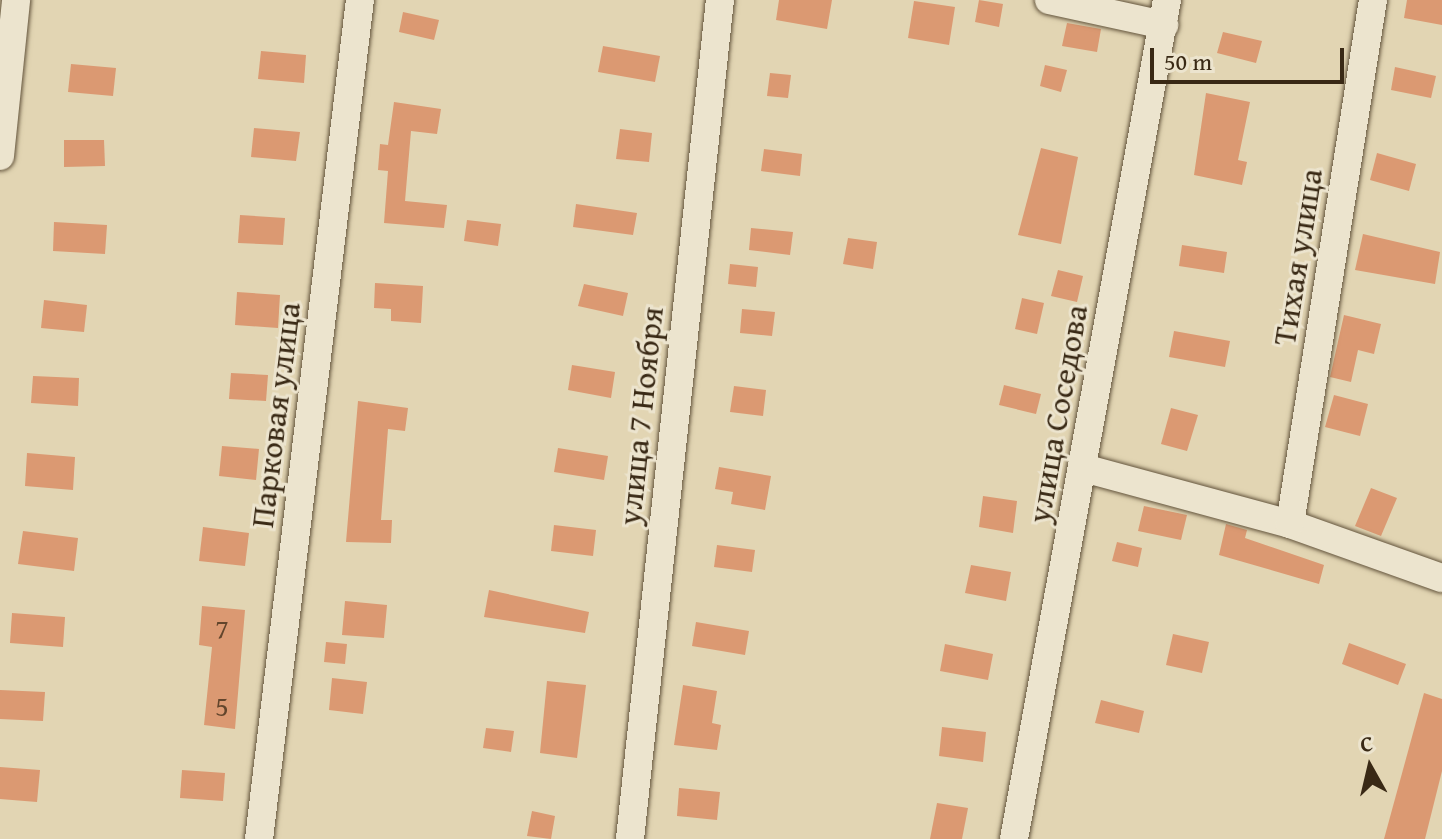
<!DOCTYPE html>
<meta charset="utf-8">
<style>
body{margin:0}
#map{position:relative;width:1442px;height:839px;overflow:hidden;background:#e2d5b3;font-family:"Gentium Book Plus",serif}
div>[style]{position:absolute}
.building>*{inset:0;background:#db9972}
.roads{filter:drop-shadow(0 0 2px #63543c) drop-shadow(0 0 2px #63543c)}
.minor>*{height:28px;margin:-14px;padding:0 14px;transform-origin:14px;border-radius:14px;background:#ece4ce}
span{translate:-50% -50%;white-space:nowrap;text-align:center;line-height:1.15;-webkit-text-stroke:6px #ece4ce;paint-order:stroke}
.number-label{font-size:28px;color:#62452c}
.number-label span{-webkit-text-stroke-width:0}
.street-label{font-size:32px;color:#392915}
.north{position:absolute;left:1330px;top:727px;width:80px;height:80px;-webkit-text-stroke:6px #ece4ce;paint-order:stroke;rotate:352deg;font-size:22px;font-weight:700;line-height:32px;text-align:center;color:#392915}
.north::after{content:'';display:block;margin:auto;width:28px;height:36px;background:#392915;clip-path:polygon(50% 0,100% 100%,50% 72%,0 100%)}
.scale{position:absolute;left:1150px;top:48px;width:194px;height:36px;box-sizing:border-box;border:4px solid #392915;border-top:0;padding-left:10px;font-size:24px;line-height:28px;white-space:nowrap;color:#392915;-webkit-text-stroke:6px #ece4ce;paint-order:stroke}
</style>
<div id="map">
<div class="building">
<div style="clip-path:polygon(779px 0,832px 0,827px 29px,776px 20px)"></div>
<div style="clip-path:polygon(979px 0,1003px 4px,999px 27px,975px 22px)"></div>
<div style="clip-path:polygon(1407px 0,1442px 0,1442px 25px,1404px 18px)"></div>
<div style="clip-path:polygon(914px 1px,955px 7px,949px 45px,908px 38px)"></div>
<div style="clip-path:polygon(403px 12px,439px 20px,434px 40px,399px 32px)"></div>
<div style="clip-path:polygon(1067px 23px,1101px 29px,1097px 52px,1062px 46px)"></div>
<div style="clip-path:polygon(1223px 32px,1262px 41px,1256px 63px,1217px 53px)"></div>
<div style="clip-path:polygon(603px 46px,660px 56px,655px 82px,598px 72px)"></div>
<div style="clip-path:polygon(261px 51px,306px 55px,304px 83px,258px 79px)"></div>
<div style="clip-path:polygon(71px 64px,116px 68px,113px 96px,68px 92px)"></div>
<div style="clip-path:polygon(1045px 65px,1067px 70px,1061px 92px,1040px 86px)"></div>
<div style="clip-path:polygon(1395px 67px,1436px 76px,1431px 98px,1391px 90px)"></div>
<div style="clip-path:polygon(770px 73px,791px 75px,788px 98px,767px 96px)"></div>
<div style="clip-path:polygon(1206px 93px,1250px 102px,1238px 160px,1247px 162px,1242px 185px,1194px 175px)"></div>
<div style="clip-path:polygon(394px 102px,441px 109px,437px 134px,411px 131px,405px 201px,447px 205px,444px 228px,384px 223px,388px 171px,378px 170px,380px 144px,388px 145px)"></div>
<div style="clip-path:polygon(254px 128px,300px 132px,296px 161px,251px 157px)"></div>
<div style="clip-path:polygon(620px 129px,652px 133px,649px 162px,616px 159px)"></div>
<div style="clip-path:polygon(64px 140px,104px 140px,105px 166px,64px 167px)"></div>
<div style="clip-path:polygon(1041px 148px,1078px 157px,1061px 244px,1018px 235px)"></div>
<div style="clip-path:polygon(764px 149px,802px 154px,800px 176px,761px 171px)"></div>
<div style="clip-path:polygon(1377px 153px,1416px 164px,1409px 191px,1370px 180px)"></div>
<div style="clip-path:polygon(576px 204px,637px 213px,633px 235px,573px 227px)"></div>
<div style="clip-path:polygon(240px 215px,285px 218px,283px 245px,238px 243px)"></div>
<div style="clip-path:polygon(467px 220px,501px 224px,498px 246px,464px 241px)"></div>
<div style="clip-path:polygon(54px 222px,107px 225px,105px 254px,53px 251px)"></div>
<div style="clip-path:polygon(751px 228px,793px 232px,790px 255px,749px 250px)"></div>
<div style="clip-path:polygon(1363px 234px,1440px 252px,1435px 284px,1355px 270px)"></div>
<div style="clip-path:polygon(848px 238px,877px 242px,873px 269px,843px 264px)"></div>
<div style="clip-path:polygon(1182px 245px,1227px 252px,1224px 273px,1179px 266px)"></div>
<div style="clip-path:polygon(730px 264px,758px 267px,756px 287px,728px 284px)"></div>
<div style="clip-path:polygon(1058px 270px,1083px 276px,1077px 302px,1051px 296px)"></div>
<div style="clip-path:polygon(375px 283px,423px 286px,421px 323px,391px 321px,391px 309px,374px 308px)"></div>
<div style="clip-path:polygon(584px 284px,628px 293px,623px 316px,578px 306px)"></div>
<div style="clip-path:polygon(237px 292px,280px 295px,278px 328px,235px 325px)"></div>
<div style="clip-path:polygon(1022px 298px,1044px 303px,1037px 334px,1015px 329px)"></div>
<div style="clip-path:polygon(44px 300px,87px 305px,84px 332px,41px 328px)"></div>
<div style="clip-path:polygon(742px 309px,775px 312px,772px 336px,740px 333px)"></div>
<div style="clip-path:polygon(1344px 315px,1381px 324px,1374px 354px,1358px 350px,1351px 382px,1330px 377px)"></div>
<div style="clip-path:polygon(1174px 331px,1230px 341px,1225px 367px,1169px 357px)"></div>
<div style="clip-path:polygon(572px 365px,615px 372px,611px 398px,568px 390px)"></div>
<div style="clip-path:polygon(231px 373px,268px 375px,266px 401px,229px 399px)"></div>
<div style="clip-path:polygon(33px 376px,79px 378px,78px 406px,31px 403px)"></div>
<div style="clip-path:polygon(1004px 385px,1041px 394px,1036px 414px,999px 405px)"></div>
<div style="clip-path:polygon(734px 386px,766px 390px,763px 416px,730px 412px)"></div>
<div style="clip-path:polygon(1334px 395px,1368px 404px,1360px 436px,1325px 427px)"></div>
<div style="clip-path:polygon(358px 401px,408px 408px,405px 431px,388px 429px,381px 520px,392px 520px,391px 543px,346px 542px)"></div>
<div style="clip-path:polygon(1171px 408px,1198px 415px,1187px 451px,1161px 444px)"></div>
<div style="clip-path:polygon(222px 446px,259px 449px,256px 480px,219px 476px)"></div>
<div style="clip-path:polygon(558px 448px,608px 456px,604px 480px,554px 472px)"></div>
<div style="clip-path:polygon(27px 453px,75px 457px,73px 490px,25px 486px)"></div>
<div style="clip-path:polygon(719px 467px,771px 476px,765px 510px,731px 504px,733px 492px,715px 489px)"></div>
<div style="clip-path:polygon(1371px 488px,1397px 498px,1381px 536px,1355px 526px)"></div>
<div style="clip-path:polygon(983px 496px,1017px 501px,1013px 533px,979px 527px)"></div>
<div style="clip-path:polygon(1144px 506px,1187px 515px,1181px 540px,1138px 531px)"></div>
<div style="clip-path:polygon(1226px 524px,1247px 530px,1245px 538px,1324px 565px,1319px 584px,1219px 555px)"></div>
<div style="clip-path:polygon(554px 525px,596px 530px,593px 556px,551px 551px)"></div>
<div style="clip-path:polygon(203px 527px,249px 533px,245px 566px,199px 561px)"></div>
<div style="clip-path:polygon(23px 531px,78px 538px,74px 571px,18px 564px)"></div>
<div style="clip-path:polygon(1117px 542px,1142px 548px,1138px 567px,1112px 561px)"></div>
<div style="clip-path:polygon(717px 545px,755px 550px,752px 572px,714px 567px)"></div>
<div style="clip-path:polygon(971px 565px,1011px 572px,1006px 601px,965px 593px)"></div>
<div style="clip-path:polygon(489px 590px,589px 612px,585px 633px,484px 617px)"></div>
<div style="clip-path:polygon(345px 601px,387px 605px,384px 638px,342px 635px)"></div>
<div style="clip-path:polygon(202px 606px,245px 610px,235px 729px,204px 725px,212px 647px,199px 645px)"></div>
<div style="clip-path:polygon(12px 613px,65px 617px,63px 647px,10px 643px)"></div>
<div style="clip-path:polygon(696px 622px,749px 631px,745px 655px,692px 646px)"></div>
<div style="clip-path:polygon(1173px 634px,1209px 642px,1202px 673px,1166px 665px)"></div>
<div style="clip-path:polygon(326px 642px,347px 644px,345px 664px,324px 662px)"></div>
<div style="clip-path:polygon(1349px 643px,1406px 664px,1398px 685px,1342px 664px)"></div>
<div style="clip-path:polygon(945px 644px,993px 654px,988px 680px,940px 671px)"></div>
<div style="clip-path:polygon(332px 678px,367px 682px,363px 714px,329px 710px)"></div>
<div style="clip-path:polygon(547px 681px,586px 685px,577px 758px,540px 753px)"></div>
<div style="clip-path:polygon(683px 685px,717px 691px,712px 723px,721px 725px,717px 750px,674px 745px)"></div>
<div style="clip-path:polygon(0 690px,45px 692px,43px 721px,0 719px)"></div>
<div style="clip-path:polygon(1424px 693px,1442px 699px,1442px 771px,1425px 839px,1384px 839px)"></div>
<div style="clip-path:polygon(1101px 700px,1144px 711px,1139px 733px,1095px 723px)"></div>
<div style="clip-path:polygon(942px 727px,986px 732px,983px 762px,939px 756px)"></div>
<div style="clip-path:polygon(486px 728px,514px 731px,511px 752px,483px 748px)"></div>
<div style="clip-path:polygon(0 767px,40px 770px,37px 802px,0 799px)"></div>
<div style="clip-path:polygon(182px 770px,225px 773px,223px 801px,180px 798px)"></div>
<div style="clip-path:polygon(679px 788px,720px 792px,717px 820px,677px 816px)"></div>
<div style="clip-path:polygon(937px 803px,968px 808px,962px 839px,930px 839px)"></div>
<div style="clip-path:polygon(532px 811px,555px 816px,551px 839px,527px 836px)"></div>
</div>
<div class="roads">
<div class="minor">
<div style="left:1049px;top:0;width:118px;rotate:12.3deg"></div>
<div style="left:0;top:156px;width:157px;rotate:-84.1deg"></div>
<div style="left:1083px;top:468px;width:214px;rotate:15.1deg"></div>
<div style="left:1290px;top:524px;width:161px;rotate:19.6deg"></div>
<div style="left:1290px;top:524px;width:531px;rotate:-81deg"></div>
<div style="left:259px;top:839px;width:845px;rotate:-83.14deg"></div>
<div style="left:630px;top:839px;width:844px;rotate:-83.88deg"></div>
<div style="left:1014px;top:839px;width:853px;rotate:-79.67deg"></div>
</div>
</div>
<div class="number-label">
<span style="left:222px;top:628px">7</span>
<span style="left:222px;top:706px">5</span>
</div>
<div class="street-label">
<span style="left:1298px;top:257px;rotate:-81deg">Тихая улица</span>
<span style="left:1058px;top:414px;rotate:-80deg">улица Соседова</span>
<span style="left:276px;top:415px;rotate:-83deg">Парковая улица</span>
<span style="left:641px;top:416px;rotate:-84deg">улица 7 Ноября</span>
</div>
<div class="north">С</div>
<div class="scale">50 m</div>
</div>
